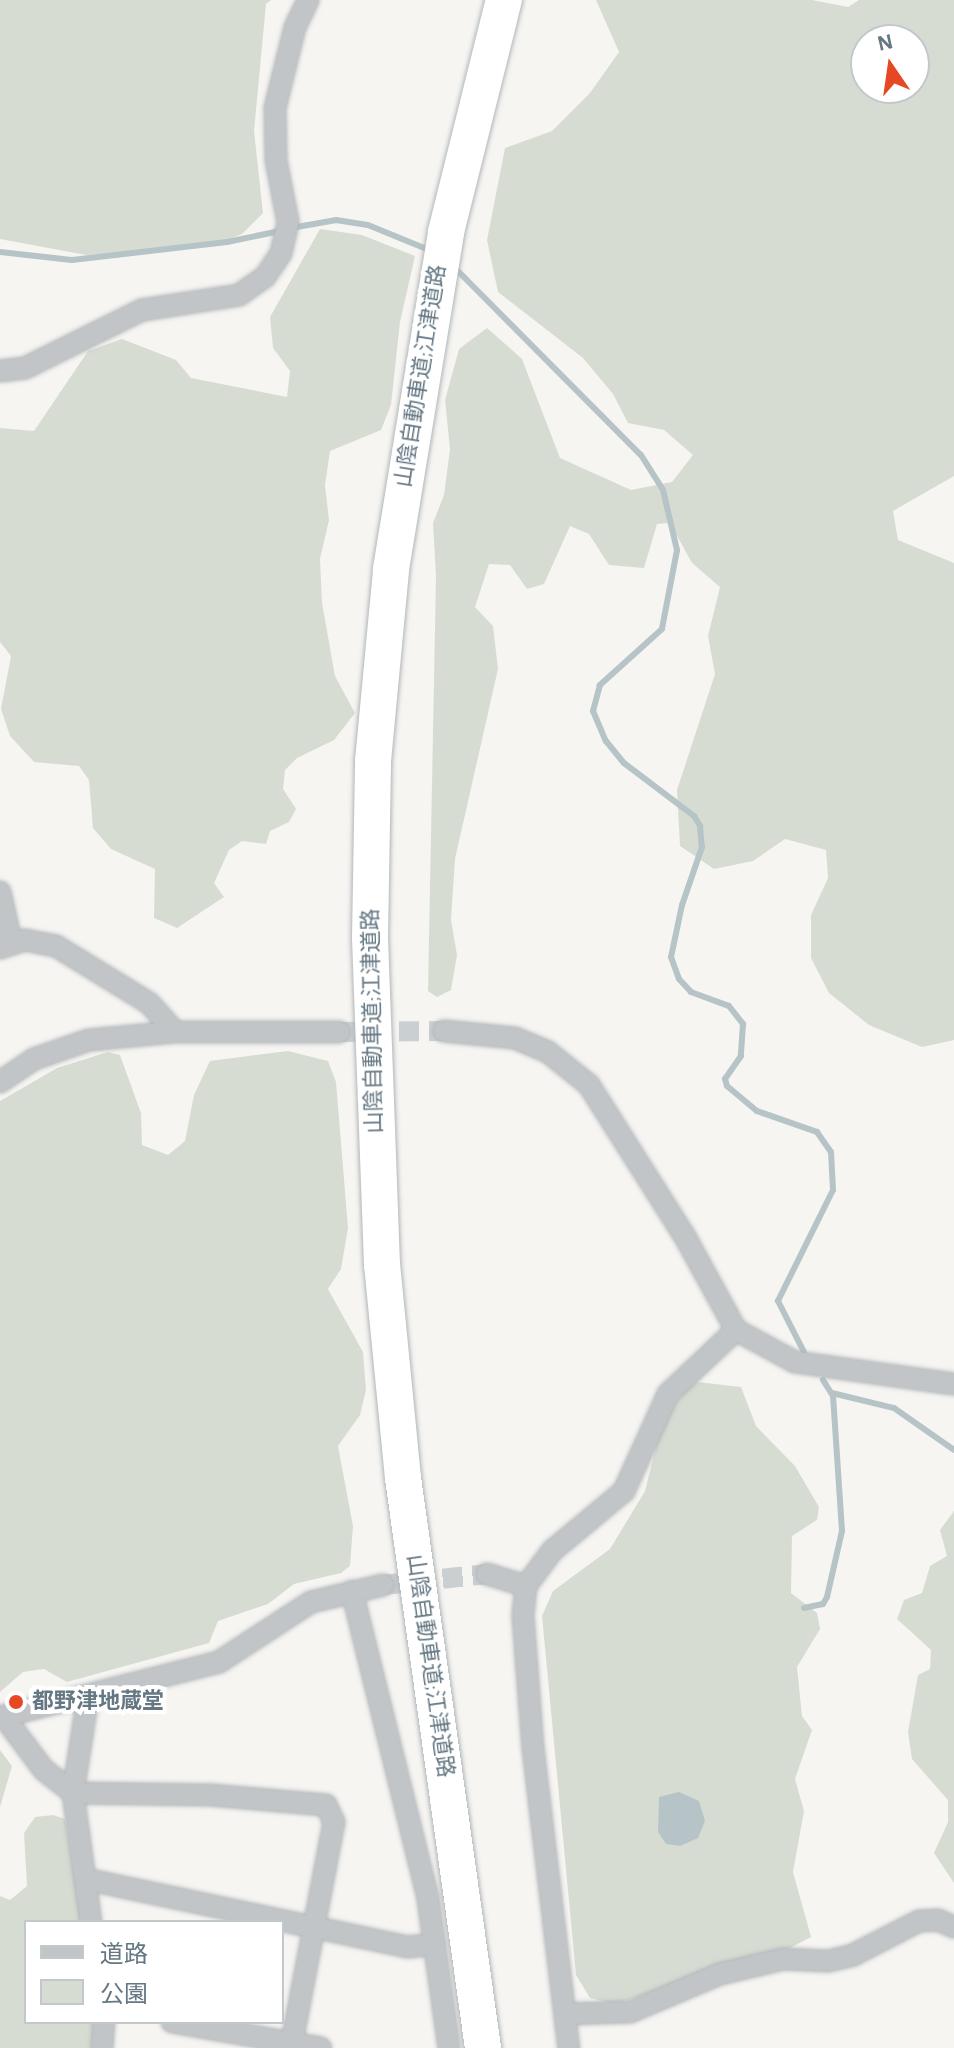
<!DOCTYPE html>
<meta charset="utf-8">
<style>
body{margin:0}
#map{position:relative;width:954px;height:2048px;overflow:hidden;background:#f6f5f2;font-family:"Alegreya Sans","Noto Sans JP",sans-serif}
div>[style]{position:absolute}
.green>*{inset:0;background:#d7dcd3}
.water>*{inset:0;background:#b6c4c7}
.stream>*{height:6px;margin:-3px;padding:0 3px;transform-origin:3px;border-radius:3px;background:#b6c4c7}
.minor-tunnel>*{height:20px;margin-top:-10px;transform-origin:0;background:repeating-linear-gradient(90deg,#cacfd1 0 20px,transparent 0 30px)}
.roads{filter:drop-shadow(0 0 2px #b2b6b9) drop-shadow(0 0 2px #b2b6b9)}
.minor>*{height:20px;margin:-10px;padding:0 10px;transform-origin:10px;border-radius:10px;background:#c1c5c8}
.motorway>*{height:36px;margin:-18px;padding:0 18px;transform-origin:18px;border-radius:18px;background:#fff}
.dots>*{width:22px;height:22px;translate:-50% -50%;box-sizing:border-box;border:4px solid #fff;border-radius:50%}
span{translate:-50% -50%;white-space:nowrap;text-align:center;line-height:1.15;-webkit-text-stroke:8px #fff;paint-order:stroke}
.street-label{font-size:22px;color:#647783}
.poi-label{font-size:22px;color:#647783;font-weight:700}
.left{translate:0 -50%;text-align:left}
.legend{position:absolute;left:24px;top:1920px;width:260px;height:104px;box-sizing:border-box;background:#fff;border:2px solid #c1c9cd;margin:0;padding:10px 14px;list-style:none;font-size:24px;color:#647783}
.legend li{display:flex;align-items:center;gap:16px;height:40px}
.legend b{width:40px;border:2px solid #c1c9cd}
.north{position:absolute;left:850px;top:24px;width:80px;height:80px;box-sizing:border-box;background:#fff;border:2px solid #c1c9cd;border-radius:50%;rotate:347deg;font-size:22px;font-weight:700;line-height:32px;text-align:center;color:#647783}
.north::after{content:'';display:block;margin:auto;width:28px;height:36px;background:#e54823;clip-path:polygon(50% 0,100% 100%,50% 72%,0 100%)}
</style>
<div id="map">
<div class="green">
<div style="clip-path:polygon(0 0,271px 0,266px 4px,254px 131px,263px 213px,242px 234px,222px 242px,147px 251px,86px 255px,0 239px)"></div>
<div style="clip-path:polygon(evenodd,596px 0,812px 0,848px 7px,859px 0,954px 0,954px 476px,893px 511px,898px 540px,954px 563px,954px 1040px,922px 1047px,869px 1025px,829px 993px,811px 958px,811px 915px,828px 878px,826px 850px,785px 839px,753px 861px,714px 869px,680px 846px,677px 790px,715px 674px,708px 636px,720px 587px,692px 563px,670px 523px,657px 524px,644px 568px,609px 565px,589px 534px,570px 526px,544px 584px,527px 589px,510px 565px,489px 564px,475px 607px,493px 626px,498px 669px,455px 859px,451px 920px,457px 955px,451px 990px,437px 997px,428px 991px,436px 576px,433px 523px,444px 495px,450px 449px,445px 400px,459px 349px,487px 328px,522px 359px,560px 458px,631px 490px,672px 482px,693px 455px,664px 430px,628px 423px,613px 394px,583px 358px,498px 292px,487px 240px,505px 148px,552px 131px,590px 93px,619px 52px,596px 0,866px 40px,914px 40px,914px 88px,866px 88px,866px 40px)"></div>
<div style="clip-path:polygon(320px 229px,362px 235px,415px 256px,400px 322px,391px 405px,381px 430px,330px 451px,325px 485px,329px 520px,320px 559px,322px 603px,335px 676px,355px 713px,334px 740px,297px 758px,285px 770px,283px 789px,296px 809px,289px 822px,270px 831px,266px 844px,242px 841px,229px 850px,214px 883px,224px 897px,177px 928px,154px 918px,155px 869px,111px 849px,93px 828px,89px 780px,79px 766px,34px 762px,10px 736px,1px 709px,11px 656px,0 642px,0 428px,34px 431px,88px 351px,122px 339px,176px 360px,191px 378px,287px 397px,290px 371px,273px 348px,270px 317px)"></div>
<div style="clip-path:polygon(288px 1051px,328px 1061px,336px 1082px,348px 1228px,341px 1269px,328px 1289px,363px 1352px,366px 1390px,360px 1415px,338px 1446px,353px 1526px,350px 1566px,341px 1573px,294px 1584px,268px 1604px,218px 1621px,209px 1643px,67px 1682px,44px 1669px,23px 1672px,0 1692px,0 1101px,57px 1068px,108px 1052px,120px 1055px,141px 1113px,142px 1145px,168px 1155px,185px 1141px,194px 1095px,210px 1061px)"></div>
<div style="clip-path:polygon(698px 1382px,741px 1387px,756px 1426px,795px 1466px,819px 1507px,817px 1520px,792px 1536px,791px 1593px,817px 1613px,820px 1629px,797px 1667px,802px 1716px,812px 1730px,795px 1779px,804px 1811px,793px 1872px,811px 1937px,790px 1948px,615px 2004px,590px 1998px,576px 1975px,542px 1616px,553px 1591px,610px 1549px,645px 1491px,662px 1423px,684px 1390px)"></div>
<div style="clip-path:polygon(954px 1511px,954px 1883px,934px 1853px,948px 1822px,948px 1800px,912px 1759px,908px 1732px,918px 1675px,930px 1669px,931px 1650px,897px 1619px,904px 1600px,922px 1593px,930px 1566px,947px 1556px,940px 1530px)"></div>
<div style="clip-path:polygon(0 1750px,12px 1766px,0 1807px)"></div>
<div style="clip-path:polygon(53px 1815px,65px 1819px,82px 1922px,26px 1922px,26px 2022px,94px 2022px,92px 2048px,0 2048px,0 1896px,10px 1900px,27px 1886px,24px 1833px,35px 1817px)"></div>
</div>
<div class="water">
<div style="clip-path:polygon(679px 1792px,699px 1801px,705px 1821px,698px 1838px,680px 1846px,666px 1844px,658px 1832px,659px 1797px)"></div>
</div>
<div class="stream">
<div style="left:291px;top:228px;width:46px;rotate:-10.1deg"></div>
<div style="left:336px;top:220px;width:32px;rotate:9deg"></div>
<div style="left:368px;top:225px;width:66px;rotate:22.3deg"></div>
<div style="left:0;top:252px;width:72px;rotate:6.3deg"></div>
<div style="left:72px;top:260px;width:156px;rotate:-6.6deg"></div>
<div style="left:227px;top:242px;width:54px;rotate:-11.7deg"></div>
<div style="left:452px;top:265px;width:268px;rotate:45.2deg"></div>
<div style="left:641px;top:455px;width:41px;rotate:57.8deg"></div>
<div style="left:663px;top:490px;width:62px;rotate:76.9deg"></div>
<div style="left:677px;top:550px;width:80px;rotate:100.8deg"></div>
<div style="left:662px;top:629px;width:84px;rotate:137.9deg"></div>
<div style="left:600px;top:685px;width:27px;rotate:105deg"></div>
<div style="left:593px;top:711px;width:33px;rotate:67deg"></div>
<div style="left:606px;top:741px;width:28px;rotate:51deg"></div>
<div style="left:624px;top:763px;width:88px;rotate:37.1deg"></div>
<div style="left:694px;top:816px;width:12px;rotate:59deg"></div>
<div style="left:700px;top:826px;width:21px;rotate:85deg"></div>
<div style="left:702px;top:847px;width:61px;rotate:109deg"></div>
<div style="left:682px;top:905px;width:53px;rotate:101.9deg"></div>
<div style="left:671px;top:957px;width:23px;rotate:70deg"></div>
<div style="left:679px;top:979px;width:18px;rotate:47deg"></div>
<div style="left:691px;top:992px;width:40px;rotate:20.2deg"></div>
<div style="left:729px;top:1006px;width:23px;rotate:52deg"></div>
<div style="left:743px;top:1024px;width:32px;rotate:94deg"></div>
<div style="left:741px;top:1056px;width:28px;rotate:125deg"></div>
<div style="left:725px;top:1079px;width:7px;rotate:74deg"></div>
<div style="left:727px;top:1086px;width:39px;rotate:40deg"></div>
<div style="left:757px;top:1111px;width:64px;rotate:19.3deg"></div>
<div style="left:817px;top:1132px;width:24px;rotate:55deg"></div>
<div style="left:831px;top:1152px;width:38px;rotate:87deg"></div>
<div style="left:833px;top:1190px;width:124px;rotate:116.4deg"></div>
<div style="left:778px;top:1301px;width:57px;rotate:63deg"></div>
<div style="left:832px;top:1393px;width:64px;rotate:13.6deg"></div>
<div style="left:894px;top:1408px;width:73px;rotate:35deg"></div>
<div style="left:804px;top:1608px;width:19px;rotate:-12deg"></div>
<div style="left:823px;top:1604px;width:8px;rotate:-60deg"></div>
<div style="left:827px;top:1597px;width:68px;rotate:-77.2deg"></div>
<div style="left:842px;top:1531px;width:135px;rotate:-93.8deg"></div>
<div style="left:833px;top:1396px;width:19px;rotate:-122deg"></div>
</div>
<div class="minor-tunnel">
<div style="left:339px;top:1032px;width:105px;rotate:-0.5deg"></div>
<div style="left:383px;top:1585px;width:105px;rotate:-6deg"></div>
</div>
<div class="roads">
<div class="minor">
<div style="left:0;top:371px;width:25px;rotate:-7deg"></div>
<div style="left:25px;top:368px;width:131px;rotate:-26.4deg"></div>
<div style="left:142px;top:310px;width:98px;rotate:-8.8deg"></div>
<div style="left:239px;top:295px;width:32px;rotate:-35deg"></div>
<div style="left:265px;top:277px;width:29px;rotate:-56deg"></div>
<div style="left:281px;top:253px;width:32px;rotate:-77deg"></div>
<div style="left:288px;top:222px;width:63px;rotate:-101deg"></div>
<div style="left:276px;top:160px;width:52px;rotate:-91.1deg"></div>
<div style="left:275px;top:108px;width:83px;rotate:-76.1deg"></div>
<div style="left:295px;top:27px;width:30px;rotate:-64deg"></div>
<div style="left:0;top:892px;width:50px;rotate:77.3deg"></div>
<div style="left:0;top:948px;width:26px;rotate:-18deg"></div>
<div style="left:25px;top:940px;width:32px;rotate:11deg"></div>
<div style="left:56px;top:946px;width:109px;rotate:31.5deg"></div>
<div style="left:149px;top:1003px;width:39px;rotate:48deg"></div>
<div style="left:444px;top:1031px;width:71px;rotate:5.6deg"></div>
<div style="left:515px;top:1038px;width:36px;rotate:23deg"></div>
<div style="left:548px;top:1052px;width:53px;rotate:38.8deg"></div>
<div style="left:589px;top:1085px;width:178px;rotate:57.7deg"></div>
<div style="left:684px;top:1235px;width:108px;rotate:61.3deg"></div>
<div style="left:736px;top:1330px;width:67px;rotate:28.5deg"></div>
<div style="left:795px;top:1362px;width:161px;rotate:7.9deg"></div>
<div style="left:0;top:1082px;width:41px;rotate:-34.1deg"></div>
<div style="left:34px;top:1059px;width:58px;rotate:-19.1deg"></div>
<div style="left:89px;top:1040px;width:86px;rotate:-5.3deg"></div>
<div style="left:175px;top:1032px;width:164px"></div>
<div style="left:487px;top:1574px;width:41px;rotate:17.1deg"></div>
<div style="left:526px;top:1586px;width:44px;rotate:-53.4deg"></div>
<div style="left:552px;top:1551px;width:94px;rotate:-39.8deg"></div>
<div style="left:624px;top:1491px;width:107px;rotate:-65.6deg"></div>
<div style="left:668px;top:1394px;width:93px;rotate:-43.3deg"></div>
<div style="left:526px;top:1586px;width:30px;rotate:96deg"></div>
<div style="left:523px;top:1616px;width:132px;rotate:85.7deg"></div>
<div style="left:533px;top:1748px;width:302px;rotate:83.2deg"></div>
<div style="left:352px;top:1591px;width:317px;rotate:76.1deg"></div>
<div style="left:428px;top:1899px;width:150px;rotate:82deg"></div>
<div style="left:88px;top:1696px;width:98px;rotate:98.8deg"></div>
<div style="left:73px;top:1793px;width:138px;rotate:0.8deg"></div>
<div style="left:211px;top:1795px;width:115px;rotate:5deg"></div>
<div style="left:326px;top:1805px;width:19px;rotate:65deg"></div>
<div style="left:334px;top:1822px;width:224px;rotate:100.8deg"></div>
<div style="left:0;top:1717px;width:226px;rotate:-14.1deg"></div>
<div style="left:219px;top:1662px;width:110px;rotate:-33.1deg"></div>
<div style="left:311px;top:1602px;width:74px;rotate:-13.3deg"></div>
<div style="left:4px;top:1717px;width:66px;rotate:53deg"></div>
<div style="left:44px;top:1770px;width:37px;rotate:38deg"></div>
<div style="left:73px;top:1793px;width:130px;rotate:82.1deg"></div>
<div style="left:85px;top:1879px;width:330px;rotate:11.9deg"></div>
<div style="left:408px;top:1947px;width:27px;rotate:-6deg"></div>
<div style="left:565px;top:2014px;width:65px;rotate:-1.8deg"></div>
<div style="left:630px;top:2012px;width:98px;rotate:-22.9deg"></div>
<div style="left:720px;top:1974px;width:65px;rotate:-13.4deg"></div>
<div style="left:783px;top:1959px;width:45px;rotate:2.5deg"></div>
<div style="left:828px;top:1961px;width:26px;rotate:-13deg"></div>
<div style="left:853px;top:1955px;width:74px;rotate:-27.3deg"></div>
<div style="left:919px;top:1921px;width:19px;rotate:-3deg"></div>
<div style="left:938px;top:1920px;width:17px;rotate:24deg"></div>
<div style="left:172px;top:2022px;width:151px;rotate:9.9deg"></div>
<div style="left:102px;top:2048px;width:26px;rotate:-86deg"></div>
</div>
<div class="motorway">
<div style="left:483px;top:2048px;width:576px;rotate:-97.99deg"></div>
<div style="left:403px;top:1478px;width:214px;rotate:-95.6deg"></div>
<div style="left:382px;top:1265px;width:328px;rotate:-92.1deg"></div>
<div style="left:370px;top:937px;width:176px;rotate:-89deg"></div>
<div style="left:373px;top:761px;width:193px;rotate:-84.6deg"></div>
<div style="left:391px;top:569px;width:341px;rotate:-80.7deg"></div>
<div style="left:446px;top:232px;width:239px;rotate:-76deg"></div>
</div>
</div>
<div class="dots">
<div style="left:16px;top:1702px;background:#e54823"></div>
</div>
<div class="street-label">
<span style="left:421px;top:376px;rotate:-81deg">山陰自動車道;江津道路</span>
<span style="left:373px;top:1021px;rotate:-91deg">山陰自動車道;江津道路</span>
<span style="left:430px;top:1666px;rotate:82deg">山陰自動車道;江津道路</span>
</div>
<div class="poi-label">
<span class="left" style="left:32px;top:1702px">都野津地蔵堂</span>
</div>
<ul class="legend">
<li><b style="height:10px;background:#c1c5c8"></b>道路</li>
<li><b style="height:22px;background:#d7dcd3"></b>公園</li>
</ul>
<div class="north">N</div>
</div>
